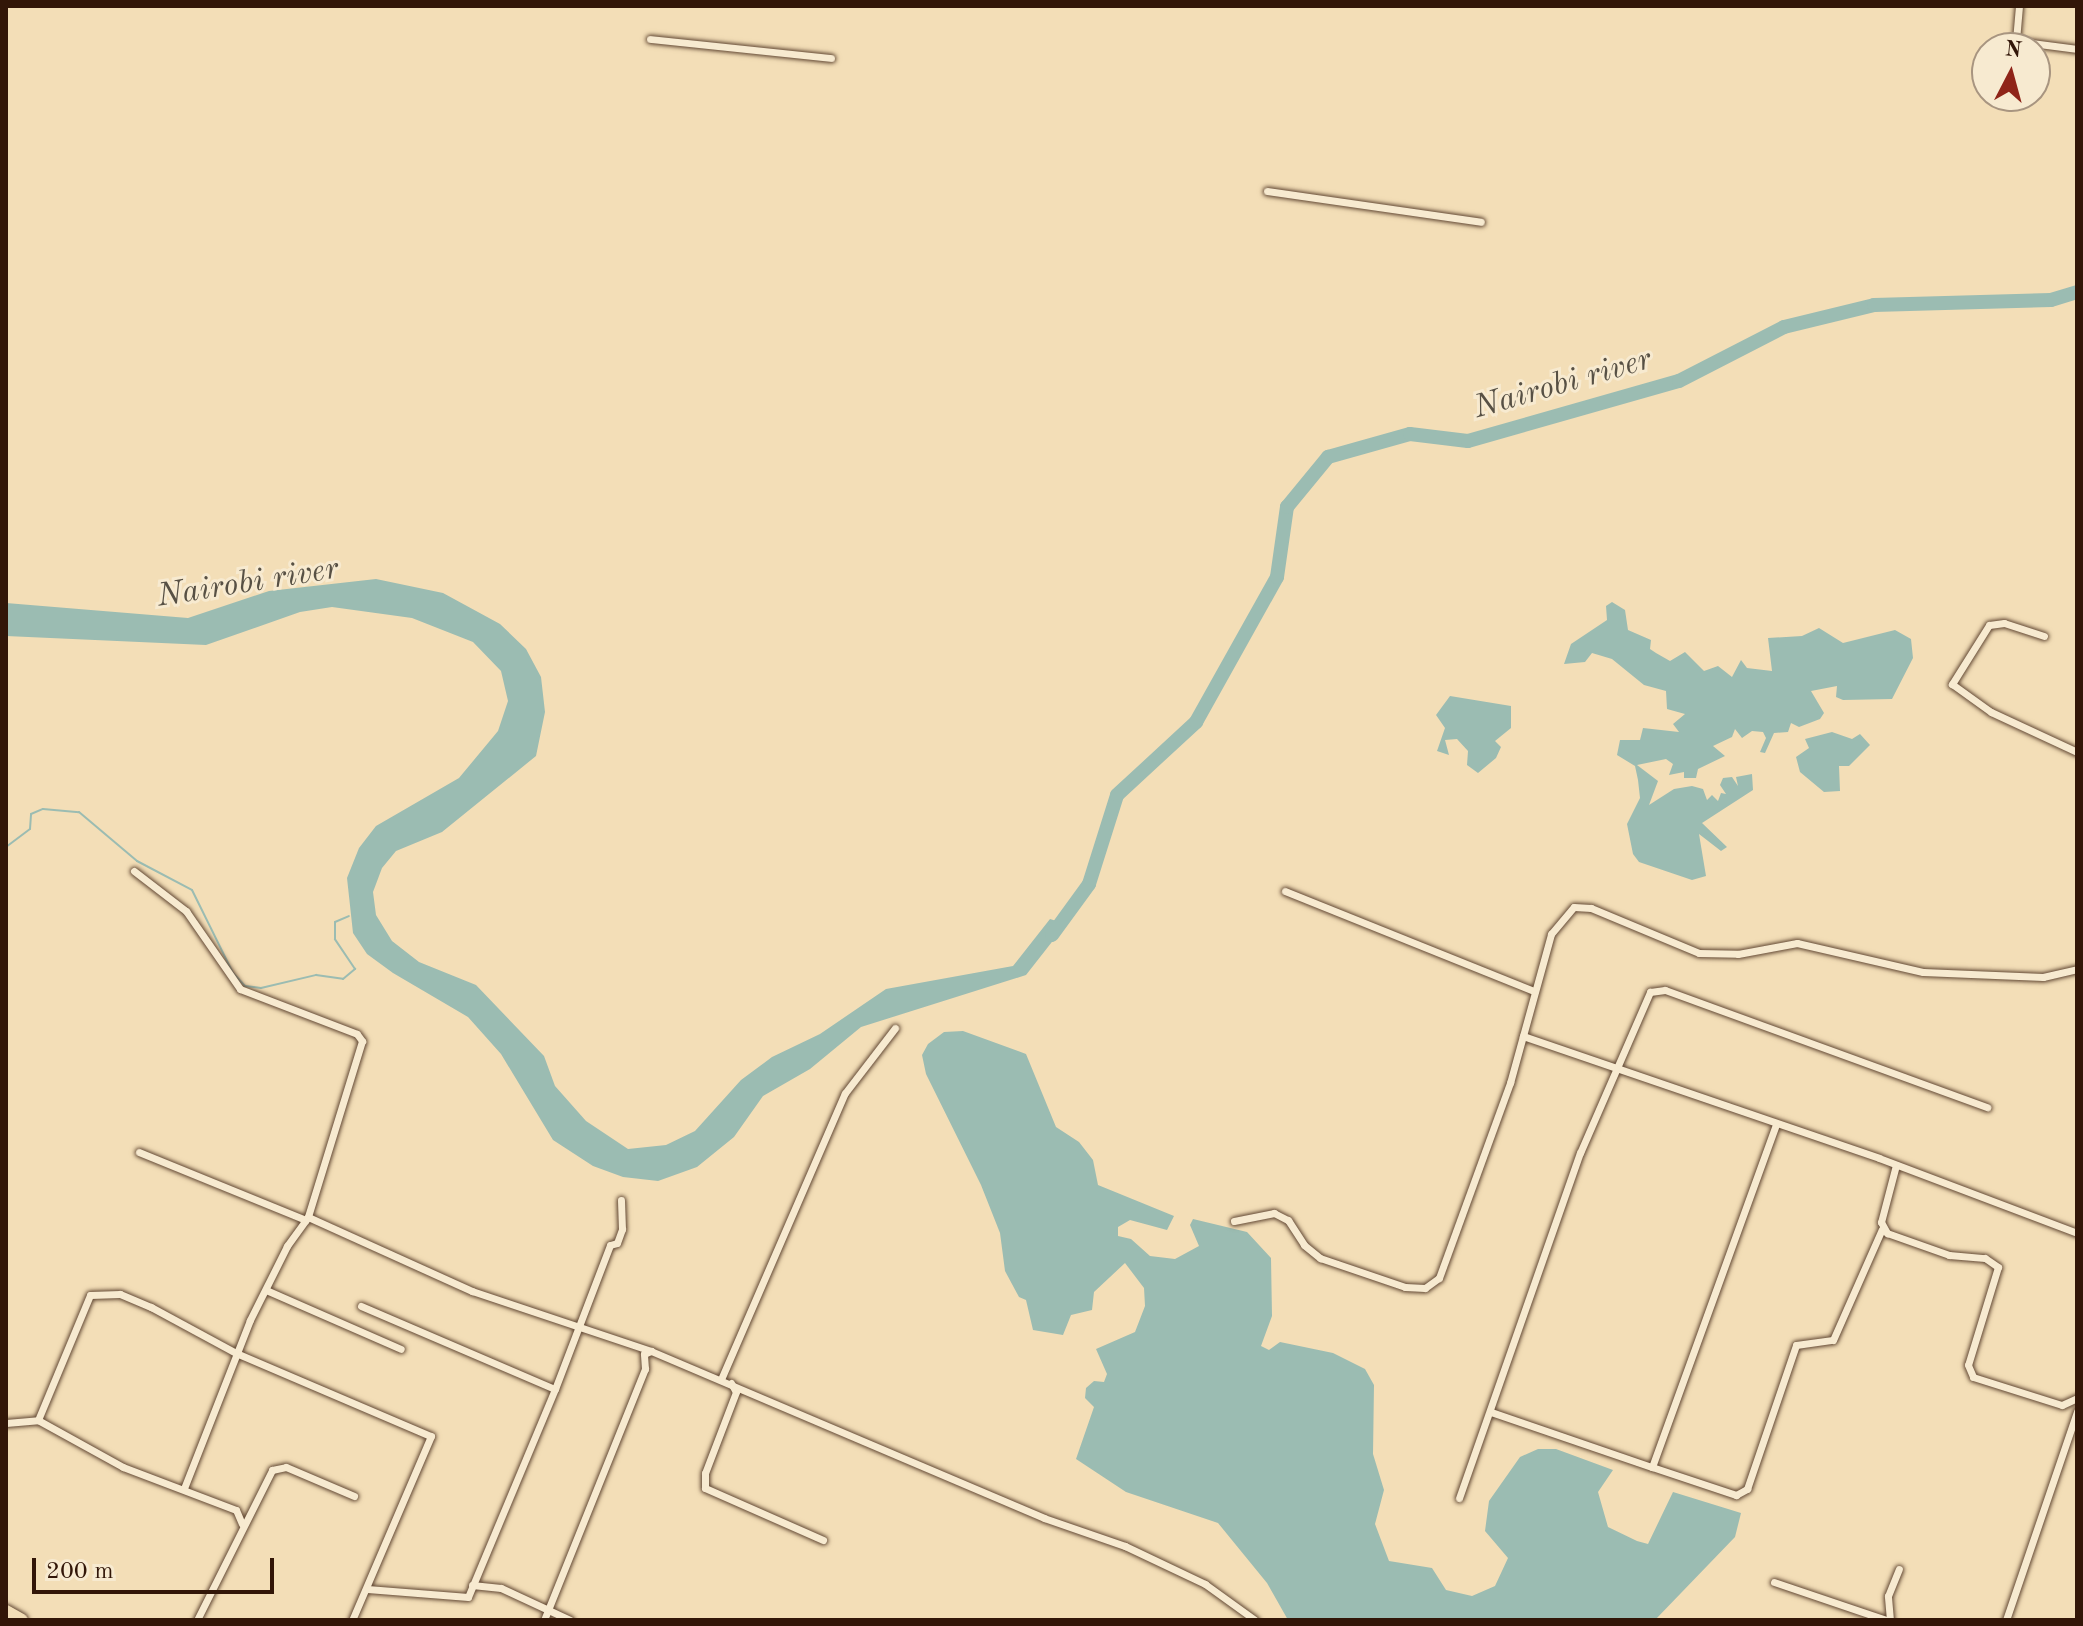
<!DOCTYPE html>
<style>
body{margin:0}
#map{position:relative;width:2083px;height:1626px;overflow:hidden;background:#f3deb7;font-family:"Old Standard TT",serif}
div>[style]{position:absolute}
.water>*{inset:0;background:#9bbcb2}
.stream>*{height:2px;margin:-1px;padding:0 1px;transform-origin:1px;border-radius:1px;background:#9bbcb2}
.river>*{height:14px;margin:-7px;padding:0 7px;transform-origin:7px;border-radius:7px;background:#9bbcb2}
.roads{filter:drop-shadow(0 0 2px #624834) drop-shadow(0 0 2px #624834)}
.minor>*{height:7px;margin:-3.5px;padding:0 3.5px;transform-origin:3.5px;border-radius:3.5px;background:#f7ead0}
.trunk>*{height:12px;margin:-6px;padding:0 6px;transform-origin:6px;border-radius:6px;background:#f3deb7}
span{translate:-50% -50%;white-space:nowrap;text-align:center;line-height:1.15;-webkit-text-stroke:6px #f7ead0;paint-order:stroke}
.water-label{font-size:32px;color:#575044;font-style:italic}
.frame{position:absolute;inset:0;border:8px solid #321608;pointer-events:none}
.north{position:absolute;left:1971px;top:32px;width:80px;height:80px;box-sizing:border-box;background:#f7ead0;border:2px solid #a89580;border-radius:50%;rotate:6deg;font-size:22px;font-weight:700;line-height:32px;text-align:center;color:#321608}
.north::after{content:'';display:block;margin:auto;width:28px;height:36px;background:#8f2418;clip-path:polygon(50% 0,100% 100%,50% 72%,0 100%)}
.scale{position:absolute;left:32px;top:1558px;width:242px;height:36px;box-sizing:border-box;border:4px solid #321608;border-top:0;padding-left:10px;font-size:24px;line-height:28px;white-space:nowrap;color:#321608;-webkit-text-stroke:6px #f7ead0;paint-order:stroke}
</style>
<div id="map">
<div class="water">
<div style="clip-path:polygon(376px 579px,443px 593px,500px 624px,526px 649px,541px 677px,545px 712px,536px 756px,442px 832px,396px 851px,382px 868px,373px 892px,376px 915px,392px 941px,419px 962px,476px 985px,544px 1056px,555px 1086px,586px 1121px,628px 1149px,666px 1145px,695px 1131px,741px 1080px,772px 1057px,820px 1034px,886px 989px,1013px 966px,1050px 919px,1066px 924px,1026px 975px,861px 1027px,810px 1069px,763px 1096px,734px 1137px,697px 1167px,658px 1181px,623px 1177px,593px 1166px,553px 1140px,501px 1054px,468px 1017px,393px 973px,367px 954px,353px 933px,347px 878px,359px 848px,376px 826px,459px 778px,498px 731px,508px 701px,501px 671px,473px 642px,412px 618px,332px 607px,300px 612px,206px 645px,6px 636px,6px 603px,188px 618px,269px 591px)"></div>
<div style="clip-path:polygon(1612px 602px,1625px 610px,1628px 630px,1651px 640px,1650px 649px,1656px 653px,1670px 661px,1685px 652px,1704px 671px,1718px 666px,1732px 677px,1741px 660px,1747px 668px,1772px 671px,1768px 638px,1802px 636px,1819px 628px,1843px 643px,1895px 630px,1911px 639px,1913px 658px,1892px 699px,1843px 700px,1836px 697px,1837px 686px,1811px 691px,1824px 713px,1820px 719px,1799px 727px,1791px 723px,1788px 732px,1774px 733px,1765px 753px,1760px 752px,1766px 738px,1763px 732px,1752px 731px,1742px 738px,1735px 729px,1732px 737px,1713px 746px,1725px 756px,1698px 769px,1696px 778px,1684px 778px,1684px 772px,1669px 775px,1673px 764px,1666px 759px,1637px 765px,1658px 781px,1649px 805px,1674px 789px,1692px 786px,1703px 789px,1707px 800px,1712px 795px,1718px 801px,1721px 793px,1726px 794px,1720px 785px,1723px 778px,1732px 777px,1738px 786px,1736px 777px,1752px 774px,1753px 790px,1702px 823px,1727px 847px,1721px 851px,1699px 834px,1706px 876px,1692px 880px,1639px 862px,1633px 854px,1627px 824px,1640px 798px,1638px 780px,1635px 766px,1617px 755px,1620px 740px,1640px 740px,1643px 728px,1679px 732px,1673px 724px,1685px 714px,1667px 709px,1666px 691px,1644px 685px,1612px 659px,1592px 653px,1585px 662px,1564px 664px,1571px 644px,1607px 620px,1606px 606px)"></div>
<div style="clip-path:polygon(1450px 696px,1511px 706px,1511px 728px,1495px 741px,1501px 747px,1496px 758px,1478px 773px,1467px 765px,1468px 751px,1457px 739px,1445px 740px,1449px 755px,1437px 751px,1445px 728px,1436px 715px)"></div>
<div style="clip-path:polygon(1832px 732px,1852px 739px,1860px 734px,1870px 745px,1849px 766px,1839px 766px,1840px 791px,1824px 792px,1800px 772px,1796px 757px,1809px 748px,1805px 739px)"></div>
<div style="clip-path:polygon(963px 1031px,1026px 1054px,1056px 1127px,1079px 1142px,1093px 1160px,1098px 1185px,1174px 1216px,1167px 1230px,1130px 1220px,1118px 1227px,1118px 1236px,1131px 1239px,1150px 1256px,1175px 1259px,1199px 1246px,1190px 1225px,1193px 1219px,1247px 1232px,1271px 1258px,1272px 1316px,1261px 1346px,1269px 1350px,1280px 1342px,1333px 1353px,1365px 1369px,1374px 1385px,1373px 1454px,1384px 1490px,1375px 1524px,1389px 1561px,1432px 1568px,1446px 1590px,1472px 1596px,1495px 1586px,1508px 1558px,1485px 1531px,1489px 1501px,1520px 1457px,1538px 1449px,1556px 1449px,1613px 1470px,1598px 1492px,1608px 1527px,1637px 1541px,1648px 1544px,1673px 1492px,1741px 1513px,1735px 1537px,1655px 1620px,1288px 1620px,1267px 1583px,1218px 1523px,1126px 1492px,1076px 1459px,1094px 1407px,1085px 1398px,1086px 1388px,1094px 1381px,1104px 1382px,1107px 1374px,1096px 1349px,1135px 1332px,1145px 1306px,1144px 1288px,1125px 1263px,1094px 1292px,1092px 1310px,1071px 1315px,1063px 1335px,1033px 1330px,1026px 1300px,1019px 1297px,1005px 1271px,1000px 1233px,981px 1185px,926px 1074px,922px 1055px,928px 1044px,944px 1032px)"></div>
</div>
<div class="stream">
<div style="left:6px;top:847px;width:30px;rotate:-37deg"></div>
<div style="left:30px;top:829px;width:15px;rotate:-86deg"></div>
<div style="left:31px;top:814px;width:13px;rotate:-23deg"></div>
<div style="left:43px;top:809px;width:36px;rotate:5deg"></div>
<div style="left:79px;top:812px;width:76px;rotate:40.2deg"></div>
<div style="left:137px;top:861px;width:62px;rotate:27.8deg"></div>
<div style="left:192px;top:890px;width:93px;rotate:63.7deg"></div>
<div style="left:233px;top:973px;width:18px;rotate:47deg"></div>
<div style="left:245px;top:986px;width:16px;rotate:7deg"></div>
<div style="left:261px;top:988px;width:57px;rotate:-13.3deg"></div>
<div style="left:316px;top:975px;width:27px;rotate:8deg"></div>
<div style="left:343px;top:979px;width:16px;rotate:-40deg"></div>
<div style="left:355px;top:969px;width:36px;rotate:-124deg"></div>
<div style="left:335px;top:939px;width:17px;rotate:-90deg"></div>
<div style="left:335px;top:922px;width:15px;rotate:-23deg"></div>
</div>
<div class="river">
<div style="left:1052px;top:935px;width:63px;rotate:-54deg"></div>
<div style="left:1089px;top:884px;width:93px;rotate:-72.5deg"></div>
<div style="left:1117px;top:795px;width:108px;rotate:-42.7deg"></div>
<div style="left:1196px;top:722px;width:166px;rotate:-60.8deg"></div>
<div style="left:1277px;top:577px;width:71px;rotate:-81.9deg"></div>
<div style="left:1287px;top:507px;width:65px;rotate:-50.6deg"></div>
<div style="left:1328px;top:457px;width:85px;rotate:-15.7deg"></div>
<div style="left:1410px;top:434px;width:58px;rotate:6.9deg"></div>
<div style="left:1468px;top:441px;width:219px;rotate:-15.9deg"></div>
<div style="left:1679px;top:381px;width:118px;rotate:-27.2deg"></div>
<div style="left:1784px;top:327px;width:93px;rotate:-13.7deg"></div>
<div style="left:1874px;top:305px;width:177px;rotate:-1.6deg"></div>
<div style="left:2051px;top:300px;width:27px;rotate:-17deg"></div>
</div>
<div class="roads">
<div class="minor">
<div style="left:2019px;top:6px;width:35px;rotate:95deg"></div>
<div style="left:2016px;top:41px;width:62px;rotate:7.5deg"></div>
<div style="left:650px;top:39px;width:182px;rotate:6deg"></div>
<div style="left:1267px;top:191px;width:216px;rotate:8.2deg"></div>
<div style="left:2044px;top:636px;width:42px;rotate:-162deg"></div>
<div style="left:2004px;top:623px;width:15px;rotate:172deg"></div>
<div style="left:1989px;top:625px;width:70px;rotate:122.1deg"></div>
<div style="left:1952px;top:684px;width:48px;rotate:35.7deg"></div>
<div style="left:1991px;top:712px;width:95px;rotate:24.9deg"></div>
<div style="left:134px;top:871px;width:66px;rotate:37.6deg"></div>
<div style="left:186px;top:911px;width:95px;rotate:55.3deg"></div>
<div style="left:240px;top:989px;width:125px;rotate:21deg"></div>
<div style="left:357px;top:1034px;width:9px;rotate:54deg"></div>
<div style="left:362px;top:1041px;width:184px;rotate:107.1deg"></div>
<div style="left:308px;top:1217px;width:36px;rotate:126deg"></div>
<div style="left:287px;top:1246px;width:83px;rotate:116.6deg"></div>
<div style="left:250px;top:1320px;width:180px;rotate:111.4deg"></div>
<div style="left:1285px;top:891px;width:268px;rotate:21.9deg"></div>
<div style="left:1523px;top:1036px;width:376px;rotate:18.9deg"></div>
<div style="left:1879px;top:1158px;width:212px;rotate:20.7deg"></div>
<div style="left:139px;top:1152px;width:180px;rotate:22.2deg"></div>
<div style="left:1896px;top:1165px;width:59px;rotate:104.7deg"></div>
<div style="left:1881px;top:1222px;width:13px;rotate:61deg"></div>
<div style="left:1887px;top:1233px;width:66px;rotate:19.5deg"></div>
<div style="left:1949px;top:1255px;width:36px;rotate:5deg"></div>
<div style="left:1985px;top:1258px;width:16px;rotate:35deg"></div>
<div style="left:1998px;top:1267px;width:102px;rotate:107deg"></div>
<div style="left:1968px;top:1365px;width:13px;rotate:67deg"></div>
<div style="left:1973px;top:1377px;width:93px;rotate:17.5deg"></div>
<div style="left:2062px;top:1405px;width:17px;rotate:-25deg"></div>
<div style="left:308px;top:1217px;width:180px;rotate:24.3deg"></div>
<div style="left:472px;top:1291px;width:189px;rotate:18.5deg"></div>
<div style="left:1234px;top:1221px;width:41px;rotate:-11.3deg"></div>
<div style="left:1274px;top:1213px;width:16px;rotate:27deg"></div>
<div style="left:1288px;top:1220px;width:30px;rotate:57deg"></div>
<div style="left:1304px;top:1245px;width:21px;rotate:39deg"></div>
<div style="left:1320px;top:1258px;width:90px;rotate:18.8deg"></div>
<div style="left:1405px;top:1287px;width:20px;rotate:3deg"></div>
<div style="left:1425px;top:1288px;width:17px;rotate:-36deg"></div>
<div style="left:1439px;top:1278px;width:208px;rotate:-70deg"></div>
<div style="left:1510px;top:1083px;width:155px;rotate:-74.6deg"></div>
<div style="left:1551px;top:934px;width:35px;rotate:-50deg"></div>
<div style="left:1574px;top:907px;width:17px;rotate:3deg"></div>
<div style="left:1591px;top:908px;width:117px;rotate:22.6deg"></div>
<div style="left:1699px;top:953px;width:39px;rotate:1deg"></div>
<div style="left:1738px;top:954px;width:60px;rotate:-10.6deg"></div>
<div style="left:1797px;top:943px;width:129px;rotate:13deg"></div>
<div style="left:1923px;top:972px;width:120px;rotate:2.4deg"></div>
<div style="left:2043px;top:977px;width:35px;rotate:-13deg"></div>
<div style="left:266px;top:1290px;width:147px;rotate:23.6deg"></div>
<div style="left:361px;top:1306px;width:211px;rotate:23.2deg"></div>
<div style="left:555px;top:1389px;width:225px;rotate:112.7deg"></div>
<div style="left:468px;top:1597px;width:101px;rotate:-175.5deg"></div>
<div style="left:722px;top:1377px;width:309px;rotate:-66.6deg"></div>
<div style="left:845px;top:1093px;width:82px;rotate:-52.4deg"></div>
<div style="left:731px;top:1383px;width:10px;rotate:61deg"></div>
<div style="left:736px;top:1392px;width:87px;rotate:110.9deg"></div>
<div style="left:705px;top:1473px;width:15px;rotate:90deg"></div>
<div style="left:705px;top:1488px;width:129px;rotate:23.8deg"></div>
<div style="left:555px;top:1389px;width:154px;rotate:-69.1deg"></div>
<div style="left:610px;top:1245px;width:7px;rotate:-16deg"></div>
<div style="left:617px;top:1243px;width:15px;rotate:-70deg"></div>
<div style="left:622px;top:1229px;width:29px;rotate:-92deg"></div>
<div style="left:1491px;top:1412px;width:170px;rotate:18.9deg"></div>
<div style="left:1652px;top:1467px;width:365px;rotate:-70.1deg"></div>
<div style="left:6px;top:1423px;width:32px;rotate:-5deg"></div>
<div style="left:1652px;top:1467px;width:89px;rotate:18.4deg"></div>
<div style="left:1736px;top:1495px;width:13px;rotate:-29deg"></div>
<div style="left:1747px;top:1489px;width:152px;rotate:-71.2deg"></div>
<div style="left:1796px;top:1345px;width:37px;rotate:-8deg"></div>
<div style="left:1833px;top:1340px;width:121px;rotate:-66.2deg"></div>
<div style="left:1459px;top:1498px;width:366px;rotate:-70.7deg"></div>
<div style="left:1580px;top:1153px;width:176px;rotate:-66.5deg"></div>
<div style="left:1650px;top:992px;width:15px;rotate:-8deg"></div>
<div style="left:1665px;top:990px;width:343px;rotate:20deg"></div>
<div style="left:242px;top:1524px;width:15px;rotate:-113deg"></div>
<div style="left:236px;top:1510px;width:121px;rotate:-159.2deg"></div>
<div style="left:123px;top:1467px;width:97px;rotate:-151.1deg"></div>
<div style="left:38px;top:1420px;width:135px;rotate:-67.4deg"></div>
<div style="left:90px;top:1295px;width:30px;rotate:-2deg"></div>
<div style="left:120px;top:1294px;width:34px;rotate:23deg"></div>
<div style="left:151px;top:1307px;width:97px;rotate:28.4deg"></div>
<div style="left:236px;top:1353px;width:212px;rotate:23.1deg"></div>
<div style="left:431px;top:1436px;width:200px;rotate:113.2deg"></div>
<div style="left:1774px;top:1582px;width:118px;rotate:18.7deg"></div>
<div style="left:472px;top:1585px;width:29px;rotate:6deg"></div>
<div style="left:501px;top:1588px;width:76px;rotate:24.9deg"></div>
<div style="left:197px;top:1620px;width:168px;rotate:-63.4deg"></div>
<div style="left:272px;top:1470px;width:14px;rotate:-12deg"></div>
<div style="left:286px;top:1467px;width:74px;rotate:23.1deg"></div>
<div style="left:544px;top:1620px;width:271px;rotate:-68.1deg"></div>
<div style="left:645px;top:1369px;width:15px;rotate:-94deg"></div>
<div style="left:644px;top:1354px;width:8px;rotate:-23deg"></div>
<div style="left:651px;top:1351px;width:427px;rotate:23deg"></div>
<div style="left:1044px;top:1518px;width:86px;rotate:19.1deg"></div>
<div style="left:1125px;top:1546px;width:89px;rotate:25.4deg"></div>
<div style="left:1205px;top:1584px;width:62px;rotate:35.8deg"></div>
<div style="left:1890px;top:1620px;width:24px;rotate:-95deg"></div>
<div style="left:1888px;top:1596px;width:29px;rotate:-68deg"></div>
<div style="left:2006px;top:1620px;width:221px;rotate:-71.2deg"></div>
</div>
<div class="trunk">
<div style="left:6px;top:1611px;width:18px;rotate:29deg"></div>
</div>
</div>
<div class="water-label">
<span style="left:1563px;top:385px;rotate:-16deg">Nairobi river</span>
<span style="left:248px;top:584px;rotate:-9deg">Nairobi river</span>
</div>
<div class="frame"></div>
<div class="north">N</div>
<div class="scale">200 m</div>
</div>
